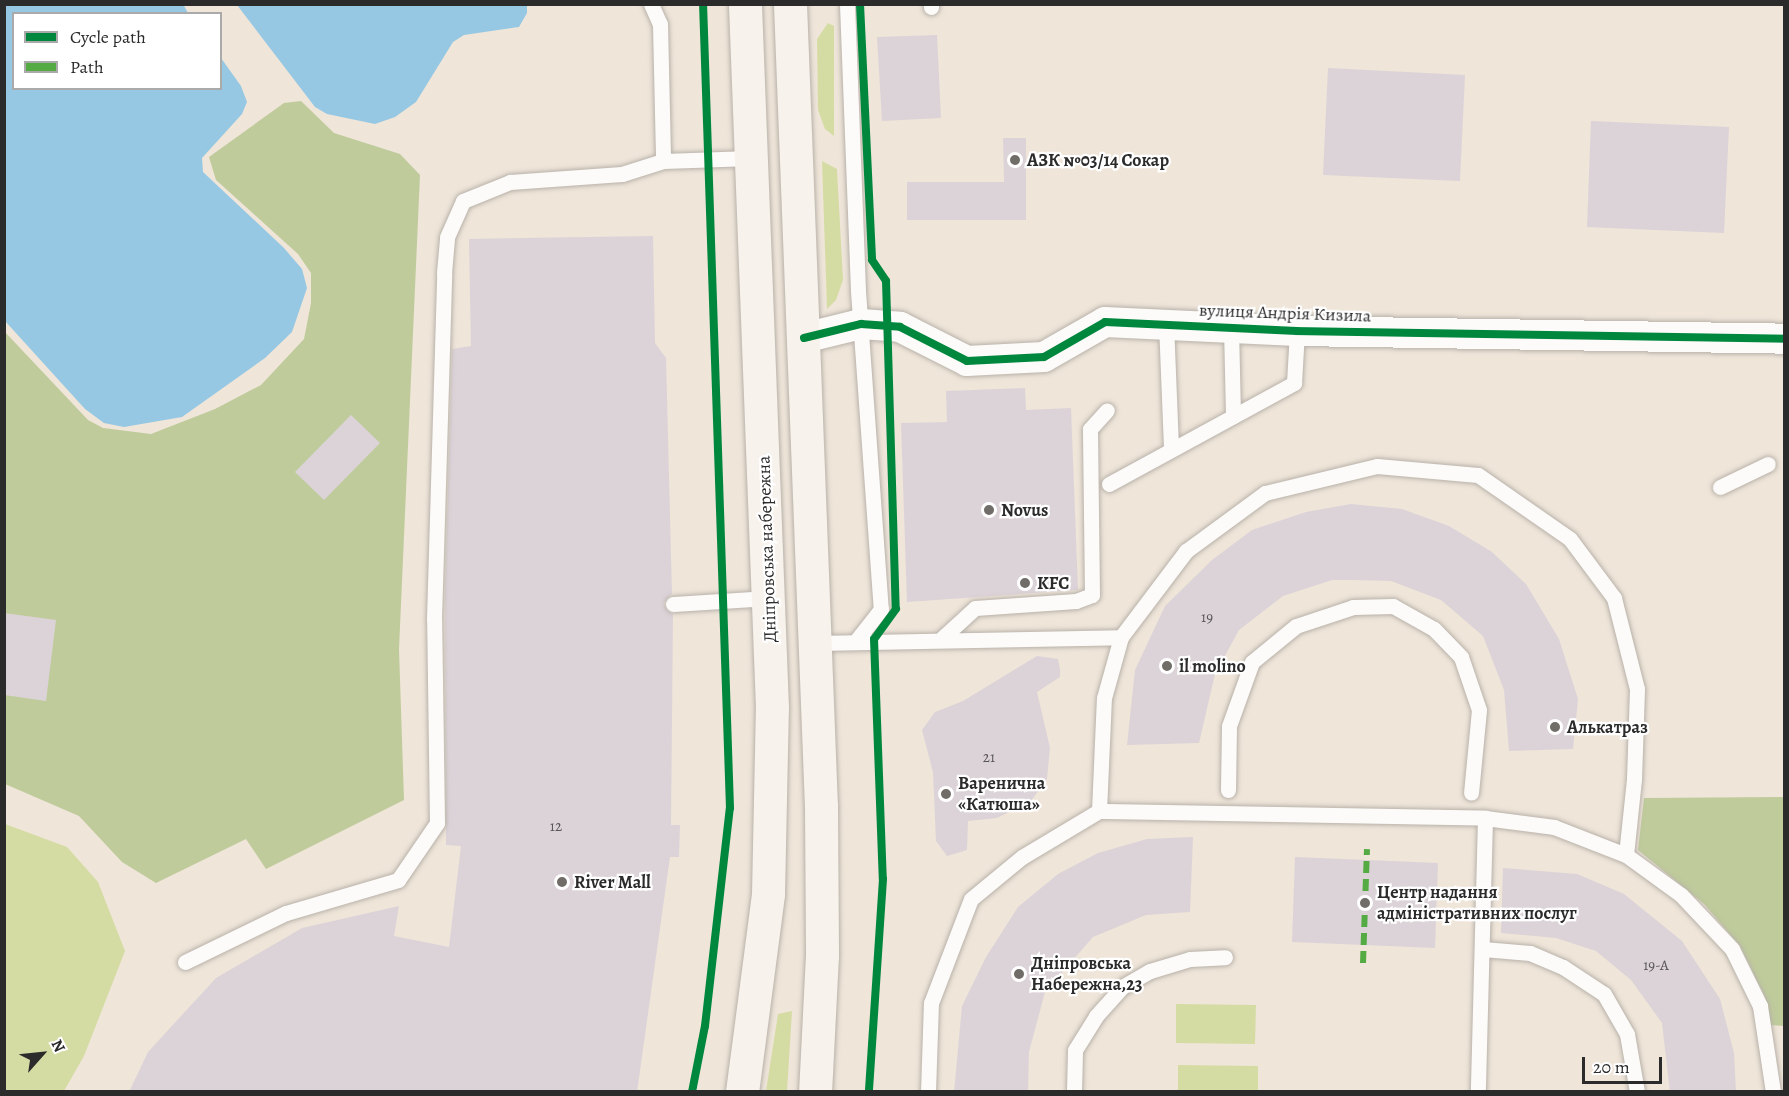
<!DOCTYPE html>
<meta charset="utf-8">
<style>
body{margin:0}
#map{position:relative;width:1789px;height:1096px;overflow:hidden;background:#efe5d9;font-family:Alegreya,serif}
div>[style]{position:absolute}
.green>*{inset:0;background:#d5dca3}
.forest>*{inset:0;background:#bfcb9b}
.water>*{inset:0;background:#96c8e4}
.building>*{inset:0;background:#dcd3d8}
.roads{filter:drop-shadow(0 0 2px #b8b2aa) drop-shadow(0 0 2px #b8b2aa)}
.service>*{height:15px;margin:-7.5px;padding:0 7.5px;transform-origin:7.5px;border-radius:7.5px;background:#fdfbf9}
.minor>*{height:30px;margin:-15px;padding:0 15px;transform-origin:15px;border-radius:15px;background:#fdfbf9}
.secondary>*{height:33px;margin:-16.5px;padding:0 16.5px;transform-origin:16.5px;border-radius:16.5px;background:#f7f2ec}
.quiet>*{height:6px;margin-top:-3px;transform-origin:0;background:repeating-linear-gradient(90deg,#54ab44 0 12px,transparent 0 18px)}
.cycleway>*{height:8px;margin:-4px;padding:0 4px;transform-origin:4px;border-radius:4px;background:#00873e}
.dots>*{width:16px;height:16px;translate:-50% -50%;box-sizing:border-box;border:3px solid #fff;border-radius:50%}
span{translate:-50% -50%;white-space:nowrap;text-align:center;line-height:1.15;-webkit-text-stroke:4.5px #fff;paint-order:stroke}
.number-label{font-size:15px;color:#575556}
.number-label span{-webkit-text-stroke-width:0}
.poi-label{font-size:18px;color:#2b2b2b;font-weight:700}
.left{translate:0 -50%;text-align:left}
.street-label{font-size:18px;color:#2b2b2b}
.frame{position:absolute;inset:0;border:6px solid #2b2b2b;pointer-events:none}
.legend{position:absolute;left:12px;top:12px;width:210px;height:78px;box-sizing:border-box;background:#fff;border:2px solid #aaa;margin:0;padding:8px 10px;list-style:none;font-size:18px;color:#2b2b2b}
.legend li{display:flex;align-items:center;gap:12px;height:30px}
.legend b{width:30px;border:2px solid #aaa}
.north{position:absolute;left:12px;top:1024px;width:60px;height:60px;-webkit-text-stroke:4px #fff;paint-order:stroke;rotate:63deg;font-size:16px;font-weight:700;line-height:24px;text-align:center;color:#2b2b2b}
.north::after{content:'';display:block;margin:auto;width:21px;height:27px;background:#2b2b2b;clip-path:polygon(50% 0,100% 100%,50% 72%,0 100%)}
.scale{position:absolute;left:1582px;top:1057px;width:80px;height:27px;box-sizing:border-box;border:3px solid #2b2b2b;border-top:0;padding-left:8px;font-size:18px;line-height:21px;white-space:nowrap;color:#2b2b2b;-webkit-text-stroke:4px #fff;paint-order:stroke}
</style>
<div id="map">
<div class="green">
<div style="clip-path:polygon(828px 23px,834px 26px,834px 136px,825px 129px,818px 110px,817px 39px)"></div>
<div style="clip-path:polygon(822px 161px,837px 169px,843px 280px,836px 300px,827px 309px)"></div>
<div style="clip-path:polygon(5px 824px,67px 847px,98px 882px,125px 951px,84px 1056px,64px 1091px,5px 1091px)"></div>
<div style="clip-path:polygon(1176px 1004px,1256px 1005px,1255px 1044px,1176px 1043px)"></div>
<div style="clip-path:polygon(792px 1011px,787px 1091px,766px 1091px,778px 1014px)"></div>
<div style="clip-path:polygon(1178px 1065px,1258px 1066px,1258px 1091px,1178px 1091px)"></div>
</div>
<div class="forest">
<div style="clip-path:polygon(301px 101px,334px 133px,400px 154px,420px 175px,399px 649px,404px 800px,266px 869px,246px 839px,156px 883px,122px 862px,79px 816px,5px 784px,4px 331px,88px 420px,103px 428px,151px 434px,215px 409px,261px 385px,304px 339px,311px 303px,311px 273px,298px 254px,216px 180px,209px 157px,284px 103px)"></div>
<div style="clip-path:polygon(1784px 797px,1784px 1026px,1771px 1025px,1765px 997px,1740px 946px,1704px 904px,1638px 850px,1644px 798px)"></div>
</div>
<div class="water">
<div style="clip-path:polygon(5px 4px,183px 4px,188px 13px,14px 14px,14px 88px,220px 88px,221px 58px,241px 86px,247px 102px,242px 114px,202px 158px,203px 172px,284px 248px,302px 269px,307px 288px,292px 332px,265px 358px,182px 417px,124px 427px,104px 423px,85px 409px,5px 321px)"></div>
<div style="clip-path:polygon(527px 5px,527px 13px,519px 27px,464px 35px,453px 42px,416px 102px,395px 117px,375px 124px,327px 114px,315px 107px,237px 5px)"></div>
</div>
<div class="building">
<div style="clip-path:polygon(937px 35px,941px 118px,882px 121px,877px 37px)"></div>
<div style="clip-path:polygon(1328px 68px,1465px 75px,1460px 181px,1323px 175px)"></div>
<div style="clip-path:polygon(1591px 121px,1729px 127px,1724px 233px,1587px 227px)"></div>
<div style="clip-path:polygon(1003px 138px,1026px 138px,1026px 220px,907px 220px,907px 182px,1004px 182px)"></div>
<div style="clip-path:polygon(653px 236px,655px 343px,666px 358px,672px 594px,663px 604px,673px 614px,671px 825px,680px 825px,679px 857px,670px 857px,637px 1092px,129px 1092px,148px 1052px,216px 978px,302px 928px,399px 906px,394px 936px,449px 947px,461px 846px,446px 845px,445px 592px,452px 349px,471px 346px,469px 239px)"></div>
<div style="clip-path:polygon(1025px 388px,1026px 410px,1071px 408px,1078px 590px,907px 602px,901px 423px,947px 422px,946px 391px)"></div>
<div style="clip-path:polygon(351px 415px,380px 443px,324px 500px,295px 472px)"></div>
<div style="clip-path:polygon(1351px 504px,1402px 509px,1449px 526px,1492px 552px,1526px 584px,1559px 639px,1578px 699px,1573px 749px,1509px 751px,1504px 690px,1483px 636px,1441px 600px,1391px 581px,1353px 580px,1332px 580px,1283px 596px,1239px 630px,1215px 674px,1199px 743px,1127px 745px,1135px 670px,1165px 606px,1212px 560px,1252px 530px,1306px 512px)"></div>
<div style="clip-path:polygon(4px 613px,56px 620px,46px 701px,4px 695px)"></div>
<div style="clip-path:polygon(1037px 656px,1058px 659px,1060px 669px,1060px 677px,1037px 692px,1050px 748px,1047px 779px,1031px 801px,997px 818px,968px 821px,967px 850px,947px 856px,936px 841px,933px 772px,922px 730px,935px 712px,963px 701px)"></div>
<div style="clip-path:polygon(1193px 837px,1190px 912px,1146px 915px,1093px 937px,1045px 992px,1029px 1052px,1028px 1092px,954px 1092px,962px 1006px,986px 957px,1018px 907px,1058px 874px,1098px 853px,1147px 839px)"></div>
<div style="clip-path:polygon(1295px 857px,1438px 863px,1435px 948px,1292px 942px)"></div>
<div style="clip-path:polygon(1503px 868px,1577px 874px,1624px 894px,1682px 941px,1720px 999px,1734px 1053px,1736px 1092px,1670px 1092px,1662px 1023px,1631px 980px,1596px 951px,1556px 938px,1501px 933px)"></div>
</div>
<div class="roads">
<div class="service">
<div style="left:651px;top:4px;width:22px;rotate:66deg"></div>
<div style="left:660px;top:24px;width:137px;rotate:88.7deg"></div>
<div style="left:847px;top:4px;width:287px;rotate:87.8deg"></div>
<div style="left:858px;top:291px;width:319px;rotate:85.9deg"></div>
<div style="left:881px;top:609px;width:39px;rotate:128deg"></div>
<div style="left:931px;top:4px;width:3px;rotate:90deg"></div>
<div style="left:1166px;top:323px;width:126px;rotate:87.7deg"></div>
<div style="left:1231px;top:327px;width:89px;rotate:88.7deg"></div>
<div style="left:1109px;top:484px;width:211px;rotate:-28.6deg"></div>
<div style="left:1294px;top:383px;width:52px;rotate:-86.7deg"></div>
<div style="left:1720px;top:487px;width:53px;rotate:-25.6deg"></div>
<div style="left:673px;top:604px;width:96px;rotate:-3.6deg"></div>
<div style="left:940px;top:640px;width:47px;rotate:-42.4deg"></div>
<div style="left:975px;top:608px;width:101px;rotate:-4deg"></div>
<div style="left:1076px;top:601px;width:17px;rotate:-21deg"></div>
<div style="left:1092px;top:595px;width:166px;rotate:-90.7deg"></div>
<div style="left:1090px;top:429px;width:25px;rotate:-48deg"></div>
<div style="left:816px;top:643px;width:305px;rotate:-1.1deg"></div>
<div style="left:1228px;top:790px;width:64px;rotate:-89.1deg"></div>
<div style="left:1229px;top:726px;width:68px;rotate:-70.2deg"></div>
<div style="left:1252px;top:662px;width:57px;rotate:-39.3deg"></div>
<div style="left:1296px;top:626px;width:60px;rotate:-18.4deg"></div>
<div style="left:1353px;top:607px;width:40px;rotate:-1.4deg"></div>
<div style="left:1393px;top:606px;width:47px;rotate:29.3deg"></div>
<div style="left:1434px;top:629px;width:39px;rotate:46deg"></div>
<div style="left:1461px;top:657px;width:56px;rotate:71.2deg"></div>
<div style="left:1479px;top:710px;width:83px;rotate:95.5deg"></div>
<div style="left:1099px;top:811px;width:113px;rotate:-87.5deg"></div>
<div style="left:1104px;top:698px;width:63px;rotate:-74.4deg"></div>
<div style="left:1121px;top:637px;width:108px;rotate:-52.9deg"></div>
<div style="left:1186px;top:551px;width:98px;rotate:-36.3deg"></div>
<div style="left:1265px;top:493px;width:115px;rotate:-13.6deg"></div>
<div style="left:1377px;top:466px;width:101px;rotate:5.1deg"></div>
<div style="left:1478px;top:475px;width:112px;rotate:34.8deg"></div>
<div style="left:1570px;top:539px;width:74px;rotate:53.3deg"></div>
<div style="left:1614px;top:598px;width:94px;rotate:75.8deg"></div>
<div style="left:1637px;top:689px;width:90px;rotate:91.9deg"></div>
<div style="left:1634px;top:779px;width:76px;rotate:96deg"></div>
<div style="left:1485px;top:818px;width:70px;rotate:7.4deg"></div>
<div style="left:1554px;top:827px;width:77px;rotate:21.3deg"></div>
<div style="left:1626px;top:855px;width:68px;rotate:36deg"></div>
<div style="left:1681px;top:895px;width:74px;rotate:46.6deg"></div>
<div style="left:1732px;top:949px;width:64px;rotate:63.8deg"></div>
<div style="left:1760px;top:1006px;width:87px;rotate:81.4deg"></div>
<div style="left:1483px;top:949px;width:47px;rotate:4.9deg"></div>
<div style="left:1530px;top:953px;width:36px;rotate:23deg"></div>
<div style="left:1563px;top:967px;width:49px;rotate:33.4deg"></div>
<div style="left:1604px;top:994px;width:46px;rotate:60.1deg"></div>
<div style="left:1627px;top:1034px;width:59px;rotate:80.2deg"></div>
<div style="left:185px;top:962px;width:112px;rotate:-25.9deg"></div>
<div style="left:286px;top:913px;width:117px;rotate:-16.4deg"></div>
<div style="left:398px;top:880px;width:69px;rotate:-55.6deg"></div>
<div style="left:437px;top:823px;width:204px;rotate:-90.8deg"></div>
<div style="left:434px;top:619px;width:346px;rotate:-88.3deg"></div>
<div style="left:444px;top:273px;width:36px;rotate:-85deg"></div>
<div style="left:447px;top:237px;width:39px;rotate:-66deg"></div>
<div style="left:463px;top:201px;width:51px;rotate:-22deg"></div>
<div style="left:510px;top:182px;width:112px;rotate:-4.1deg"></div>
<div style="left:622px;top:174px;width:43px;rotate:-17.6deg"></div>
<div style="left:663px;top:161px;width:88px;rotate:-2deg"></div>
<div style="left:928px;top:1092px;width:89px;rotate:-88.1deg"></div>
<div style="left:931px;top:1003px;width:111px;rotate:-69deg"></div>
<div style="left:971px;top:899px;width:66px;rotate:-39.5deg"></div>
<div style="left:1022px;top:857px;width:90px;rotate:-30.9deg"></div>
<div style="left:1099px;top:811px;width:386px;rotate:1deg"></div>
<div style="left:1485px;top:818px;width:274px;rotate:91.5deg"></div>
<div style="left:1074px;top:1092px;width:42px;rotate:-88.6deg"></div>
<div style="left:1075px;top:1050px;width:40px;rotate:-58deg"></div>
<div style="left:1096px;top:1016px;width:39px;rotate:-48deg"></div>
<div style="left:1122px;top:987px;width:32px;rotate:-30deg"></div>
<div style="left:1150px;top:971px;width:42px;rotate:-16.7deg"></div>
<div style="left:1190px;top:959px;width:35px;rotate:-3deg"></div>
</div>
<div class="minor">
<div style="left:804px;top:338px;width:59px;rotate:-13.8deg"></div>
<div style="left:861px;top:324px;width:39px;rotate:4deg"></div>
<div style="left:900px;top:327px;width:75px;rotate:26.9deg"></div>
<div style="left:967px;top:361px;width:77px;rotate:-3deg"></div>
<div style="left:1044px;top:357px;width:70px;rotate:-29.8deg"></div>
<div style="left:1105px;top:322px;width:192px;rotate:2.7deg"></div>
<div style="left:1297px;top:331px;width:487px;rotate:0.9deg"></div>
</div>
<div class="secondary">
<div style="left:790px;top:4px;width:803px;rotate:87.79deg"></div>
<div style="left:821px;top:806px;width:149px;rotate:89.6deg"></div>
<div style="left:822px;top:955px;width:137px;rotate:92.9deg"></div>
<div style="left:742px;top:1092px;width:200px;rotate:-82.5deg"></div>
<div style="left:768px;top:894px;width:186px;rotate:-88.8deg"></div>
<div style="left:772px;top:708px;width:705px;rotate:-92.2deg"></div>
</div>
</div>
<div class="quiet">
<div style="left:1363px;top:963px;width:114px;rotate:-88deg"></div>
</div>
<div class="cycleway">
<div style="left:860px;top:4px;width:256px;rotate:87.3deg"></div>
<div style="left:872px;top:260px;width:25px;rotate:56deg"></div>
<div style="left:886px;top:281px;width:328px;rotate:88.3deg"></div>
<div style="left:896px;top:609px;width:37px;rotate:126deg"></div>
<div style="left:874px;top:639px;width:240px;rotate:87.9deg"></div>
<div style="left:883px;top:879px;width:213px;rotate:93.8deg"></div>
<div style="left:804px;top:338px;width:59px;rotate:-13.8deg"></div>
<div style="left:861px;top:324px;width:39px;rotate:4deg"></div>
<div style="left:900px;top:327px;width:75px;rotate:26.9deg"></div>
<div style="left:967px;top:361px;width:77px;rotate:-3deg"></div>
<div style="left:1044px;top:357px;width:70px;rotate:-29.8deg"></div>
<div style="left:1105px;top:322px;width:192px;rotate:2.7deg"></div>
<div style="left:1297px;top:331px;width:487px;rotate:0.9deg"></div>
<div style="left:692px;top:1092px;width:67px;rotate:-78.9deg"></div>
<div style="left:705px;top:1026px;width:219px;rotate:-83.5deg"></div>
<div style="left:730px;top:808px;width:804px;rotate:-91.92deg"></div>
</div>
<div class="dots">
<div style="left:1015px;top:160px;background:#706c68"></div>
<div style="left:989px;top:510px;background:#706c68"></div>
<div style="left:1025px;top:583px;background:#706c68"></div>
<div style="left:1167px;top:666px;background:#706c68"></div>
<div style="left:1555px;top:727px;background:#706c68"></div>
<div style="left:946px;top:794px;background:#706c68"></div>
<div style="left:562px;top:882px;background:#706c68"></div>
<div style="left:1365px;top:903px;background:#706c68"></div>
<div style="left:1019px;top:974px;background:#706c68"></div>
</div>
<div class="number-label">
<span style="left:1207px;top:618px">19</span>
<span style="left:989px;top:758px">21</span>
<span style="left:556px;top:827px">12</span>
<span style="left:1656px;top:966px">19-А</span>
</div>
<div class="poi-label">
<span class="left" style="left:1027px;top:160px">АЗК №03/14 Сокар</span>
<span class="left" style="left:1001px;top:510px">Novus</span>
<span class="left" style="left:1037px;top:583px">KFC</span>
<span class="left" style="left:1179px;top:666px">il molino</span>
<span class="left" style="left:1567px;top:727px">Алькатраз</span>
<span class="left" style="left:958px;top:794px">Варенична<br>«Катюша»</span>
<span class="left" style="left:574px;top:882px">River Mall</span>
<span class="left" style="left:1377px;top:903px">Центр надання<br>адміністративних послуг</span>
<span class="left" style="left:1031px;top:974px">Дніпровська<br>Набережна,23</span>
</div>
<div class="street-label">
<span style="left:1285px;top:313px;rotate:2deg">вулиця Андрія Кизила</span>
<span style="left:767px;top:549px;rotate:-92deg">Дніпровська набережна</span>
</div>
<div class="frame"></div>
<ul class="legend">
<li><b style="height:8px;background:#00873e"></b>Cycle path</li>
<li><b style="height:8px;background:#54ab44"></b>Path</li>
</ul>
<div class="north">N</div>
<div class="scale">20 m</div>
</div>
